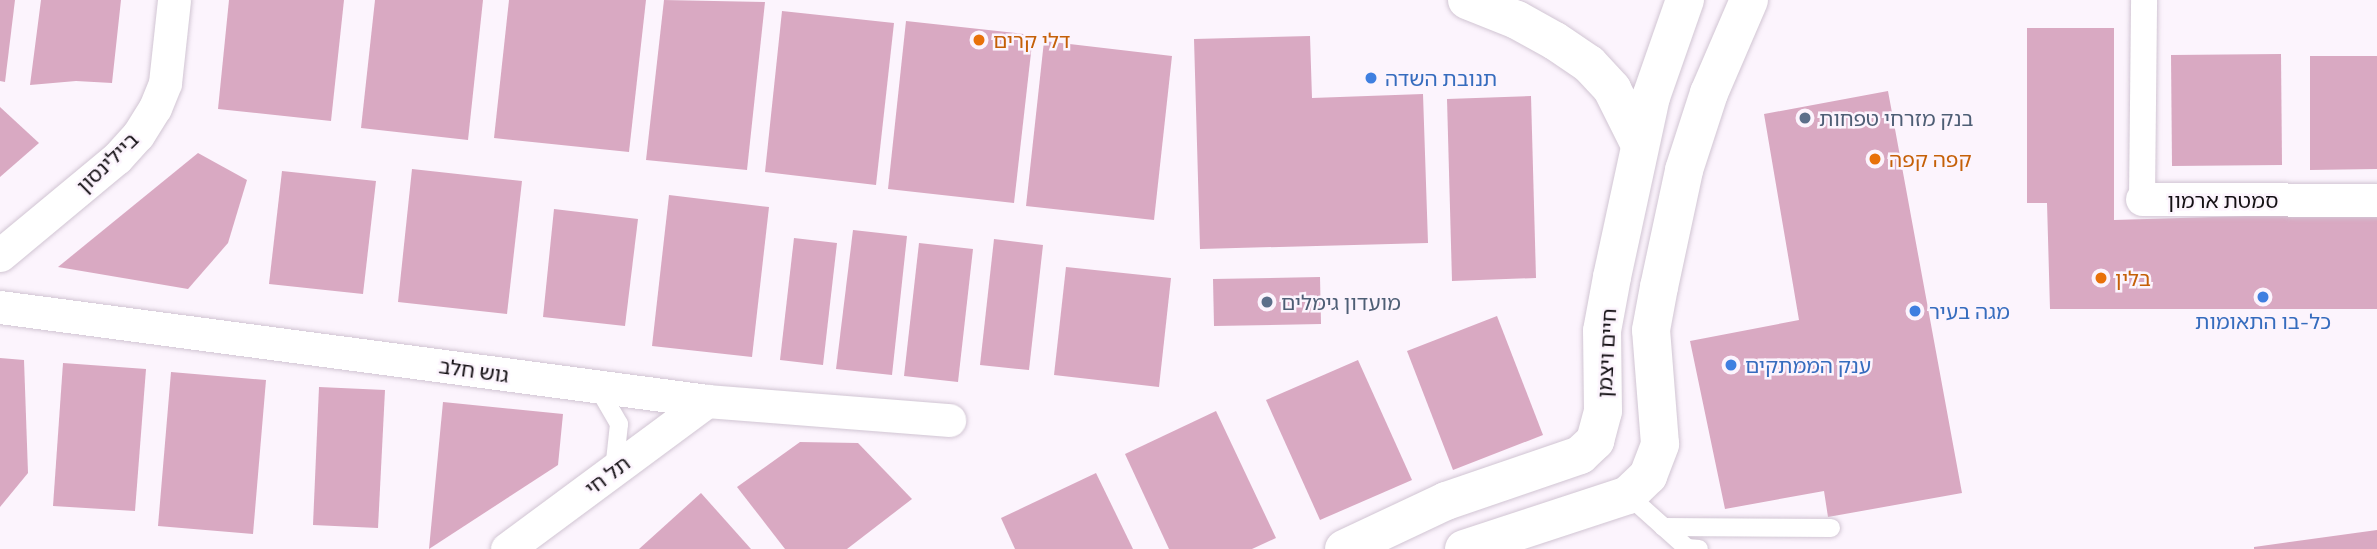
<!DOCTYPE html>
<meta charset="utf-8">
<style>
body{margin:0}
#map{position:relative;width:2377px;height:549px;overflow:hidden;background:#fcf4fd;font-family:"Exo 2","Noto Sans Hebrew",sans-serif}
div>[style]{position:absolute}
.building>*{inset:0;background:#d9a9c2}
.roads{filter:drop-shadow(0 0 2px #d1c5d3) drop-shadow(0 0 2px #d1c5d3)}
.service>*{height:18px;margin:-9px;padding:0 9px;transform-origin:9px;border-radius:9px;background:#fff}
.pedestrian>*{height:26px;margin:-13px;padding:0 13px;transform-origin:13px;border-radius:13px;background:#fff}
.minor>*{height:33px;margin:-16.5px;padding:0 16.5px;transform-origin:16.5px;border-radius:16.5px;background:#fff}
.tertiary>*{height:38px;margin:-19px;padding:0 19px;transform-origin:19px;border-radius:19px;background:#fff}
.dots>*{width:19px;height:19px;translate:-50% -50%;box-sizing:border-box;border:4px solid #fcf4fd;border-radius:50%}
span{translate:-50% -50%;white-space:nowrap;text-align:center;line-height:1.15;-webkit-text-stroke:5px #fcf4fd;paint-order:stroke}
.food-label{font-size:21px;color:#c56008}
.left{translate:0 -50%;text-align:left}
.shop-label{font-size:21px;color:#366cbe}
.service-label{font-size:21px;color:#4e5e75}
.street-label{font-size:21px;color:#141014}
</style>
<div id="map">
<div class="building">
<div style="clip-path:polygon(0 0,15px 0,5px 82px,0 81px)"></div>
<div style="clip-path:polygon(41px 0,121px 0,112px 83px,76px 81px,30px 85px)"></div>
<div style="clip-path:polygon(229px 0,344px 0,331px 121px,218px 109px)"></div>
<div style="clip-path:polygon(375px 0,483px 0,468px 140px,361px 128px)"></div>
<div style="clip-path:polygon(509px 0,646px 0,629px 152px,494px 138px)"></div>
<div style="clip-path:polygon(664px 0,765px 2px,747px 170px,646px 160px)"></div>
<div style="clip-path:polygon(782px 11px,894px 23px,876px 185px,765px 172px)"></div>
<div style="clip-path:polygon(906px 21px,1033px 35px,1014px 203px,888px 189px)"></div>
<div style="clip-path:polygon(2027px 28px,2114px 28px,2114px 220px,2377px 212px,2377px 309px,2050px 309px,2047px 203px,2027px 203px)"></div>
<div style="clip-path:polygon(1310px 36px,1312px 98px,1423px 94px,1428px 243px,1200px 249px,1194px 39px)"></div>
<div style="clip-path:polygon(1044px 41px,1172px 56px,1154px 220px,1026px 206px)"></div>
<div style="clip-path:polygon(2281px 54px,2282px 165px,2172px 166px,2171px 55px)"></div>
<div style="clip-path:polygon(2310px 56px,2377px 56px,2377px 169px,2310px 170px)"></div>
<div style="clip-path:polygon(1888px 91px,1962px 493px,1828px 517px,1824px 491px,1725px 509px,1690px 341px,1799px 320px,1764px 114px)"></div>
<div style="clip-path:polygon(1531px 96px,1536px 278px,1452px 281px,1447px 99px)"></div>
<div style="clip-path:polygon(0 107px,39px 143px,0 177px)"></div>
<div style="clip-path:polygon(198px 153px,247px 180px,228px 243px,188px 289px,58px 267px)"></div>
<div style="clip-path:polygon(412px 169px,522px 181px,507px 314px,398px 302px)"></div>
<div style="clip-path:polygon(282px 171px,376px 181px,363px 294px,269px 284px)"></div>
<div style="clip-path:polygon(669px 195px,769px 207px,752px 357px,652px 346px)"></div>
<div style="clip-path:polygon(554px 209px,638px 219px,625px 326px,543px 317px)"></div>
<div style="clip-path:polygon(853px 230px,907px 236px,892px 375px,836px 369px)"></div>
<div style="clip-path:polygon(794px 238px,837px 243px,823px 365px,780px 360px)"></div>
<div style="clip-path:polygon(994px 239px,1043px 245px,1029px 370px,980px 365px)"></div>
<div style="clip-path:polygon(919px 243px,973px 249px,958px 382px,904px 376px)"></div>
<div style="clip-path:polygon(1066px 267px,1171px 278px,1159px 387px,1054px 375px)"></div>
<div style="clip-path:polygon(1320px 277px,1321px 324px,1214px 326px,1213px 279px)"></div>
<div style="clip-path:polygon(1497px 316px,1543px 435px,1453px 470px,1407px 351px)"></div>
<div style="clip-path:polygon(0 358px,24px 360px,28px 473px,0 507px)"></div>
<div style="clip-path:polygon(1358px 360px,1412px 480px,1320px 520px,1266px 400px)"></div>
<div style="clip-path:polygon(63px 363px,146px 369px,135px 511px,53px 506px)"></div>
<div style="clip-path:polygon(171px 372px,266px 380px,253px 534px,158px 526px)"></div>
<div style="clip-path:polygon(319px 387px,385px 390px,378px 528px,313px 525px)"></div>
<div style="clip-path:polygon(443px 402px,563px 414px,558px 465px,429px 549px)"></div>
<div style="clip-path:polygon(1216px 411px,1276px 538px,1252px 549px,1169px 549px,1125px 454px)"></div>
<div style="clip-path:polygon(800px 442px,858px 443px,912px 499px,847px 549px,785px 549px,737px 487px)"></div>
<div style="clip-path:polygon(1096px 473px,1133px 549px,1015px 549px,1001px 518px)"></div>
<div style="clip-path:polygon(701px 493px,751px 549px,639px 549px)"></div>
<div style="clip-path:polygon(2377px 530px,2377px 549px,2254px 549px,2254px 547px)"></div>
</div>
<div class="roads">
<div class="service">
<div style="left:597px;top:386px;width:44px;rotate:59.9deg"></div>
<div style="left:619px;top:424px;width:46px;rotate:96.2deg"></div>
<div style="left:1628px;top:495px;width:79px;rotate:41.9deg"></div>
<div style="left:1687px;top:548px;width:12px;rotate:5deg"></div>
<div style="left:1663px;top:527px;width:168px;rotate:0.3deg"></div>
</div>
<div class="pedestrian">
<div style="left:2142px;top:199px;width:199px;rotate:-89.4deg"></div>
</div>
<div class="minor">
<div style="left:2142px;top:199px;width:235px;rotate:0.2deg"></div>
<div style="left:0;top:255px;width:152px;rotate:-39.7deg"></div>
<div style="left:117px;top:158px;width:31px;rotate:-48deg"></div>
<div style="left:138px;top:135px;width:32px;rotate:-58deg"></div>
<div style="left:155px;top:108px;width:27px;rotate:-68deg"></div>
<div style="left:165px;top:83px;width:83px;rotate:-83.8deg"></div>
<div style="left:0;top:307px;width:713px;rotate:7.57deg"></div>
<div style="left:707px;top:401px;width:243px;rotate:4.5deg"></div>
<div style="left:507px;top:549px;width:249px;rotate:-36.5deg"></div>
</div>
<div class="tertiary">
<div style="left:1467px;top:0;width:54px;rotate:21.8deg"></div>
<div style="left:1517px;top:20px;width:43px;rotate:28.9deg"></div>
<div style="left:1555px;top:41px;width:41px;rotate:34.1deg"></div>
<div style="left:1589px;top:64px;width:34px;rotate:47deg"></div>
<div style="left:1612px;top:89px;width:60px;rotate:63.4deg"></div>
<div style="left:1344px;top:549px;width:113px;rotate:-25.2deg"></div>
<div style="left:1446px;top:501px;width:142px;rotate:-18.9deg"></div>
<div style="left:1580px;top:455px;width:21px;rotate:-43deg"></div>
<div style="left:1595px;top:441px;width:31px;rotate:-75deg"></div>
<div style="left:1603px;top:411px;width:80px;rotate:-90.7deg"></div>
<div style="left:1602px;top:331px;width:55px;rotate:-79.5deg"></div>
<div style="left:1612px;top:277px;width:184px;rotate:-77.8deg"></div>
<div style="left:1651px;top:97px;width:103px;rotate:-70.7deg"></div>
<div style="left:1464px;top:549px;width:173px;rotate:-18.2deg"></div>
<div style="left:1628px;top:495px;width:28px;rotate:-44deg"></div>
<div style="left:1648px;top:476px;width:34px;rotate:-69deg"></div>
<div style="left:1660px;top:444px;width:114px;rotate:-94.5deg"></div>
<div style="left:1651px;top:330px;width:44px;rotate:-79.5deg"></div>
<div style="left:1659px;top:287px;width:120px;rotate:-77.9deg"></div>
<div style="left:1684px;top:170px;width:81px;rotate:-72deg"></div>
<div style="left:1709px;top:93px;width:101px;rotate:-66.7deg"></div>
</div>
</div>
<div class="dots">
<div style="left:979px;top:40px;background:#e8710a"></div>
<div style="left:1371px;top:78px;background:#3f7fe0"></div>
<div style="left:1805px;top:118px;background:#5c6f8a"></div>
<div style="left:1875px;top:159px;background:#e8710a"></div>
<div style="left:2101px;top:278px;background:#e8710a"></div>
<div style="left:2263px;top:297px;background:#3f7fe0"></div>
<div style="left:1267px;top:302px;background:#5c6f8a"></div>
<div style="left:1915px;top:311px;background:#3f7fe0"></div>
<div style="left:1731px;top:365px;background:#3f7fe0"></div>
</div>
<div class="food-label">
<span class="left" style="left:993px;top:40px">דלי קרים</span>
<span class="left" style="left:1889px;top:159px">קפה קפה</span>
<span class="left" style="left:2115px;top:278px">בלין</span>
</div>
<div class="shop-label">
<span class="left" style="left:1385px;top:78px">תנובת השדה</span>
<span class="left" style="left:1929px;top:311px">מגה בעיר</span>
<span style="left:2263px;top:321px">כל-בו התאומות</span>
<span class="left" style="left:1745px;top:365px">ענק הממתקים</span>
</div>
<div class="service-label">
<span class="left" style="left:1819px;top:118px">בנק מזרחי טפחות</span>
<span class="left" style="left:1281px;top:302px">מועדון גימלים</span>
</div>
<div class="street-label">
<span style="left:107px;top:162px;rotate:-44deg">ביילינסון</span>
<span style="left:2223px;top:200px">סמטת ארמון</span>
<span style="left:1606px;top:353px;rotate:-87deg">חיים ויצמן</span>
<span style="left:474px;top:370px;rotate:8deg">גוש חלב</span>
<span style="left:607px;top:475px;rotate:-37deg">תל חי</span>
</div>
</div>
